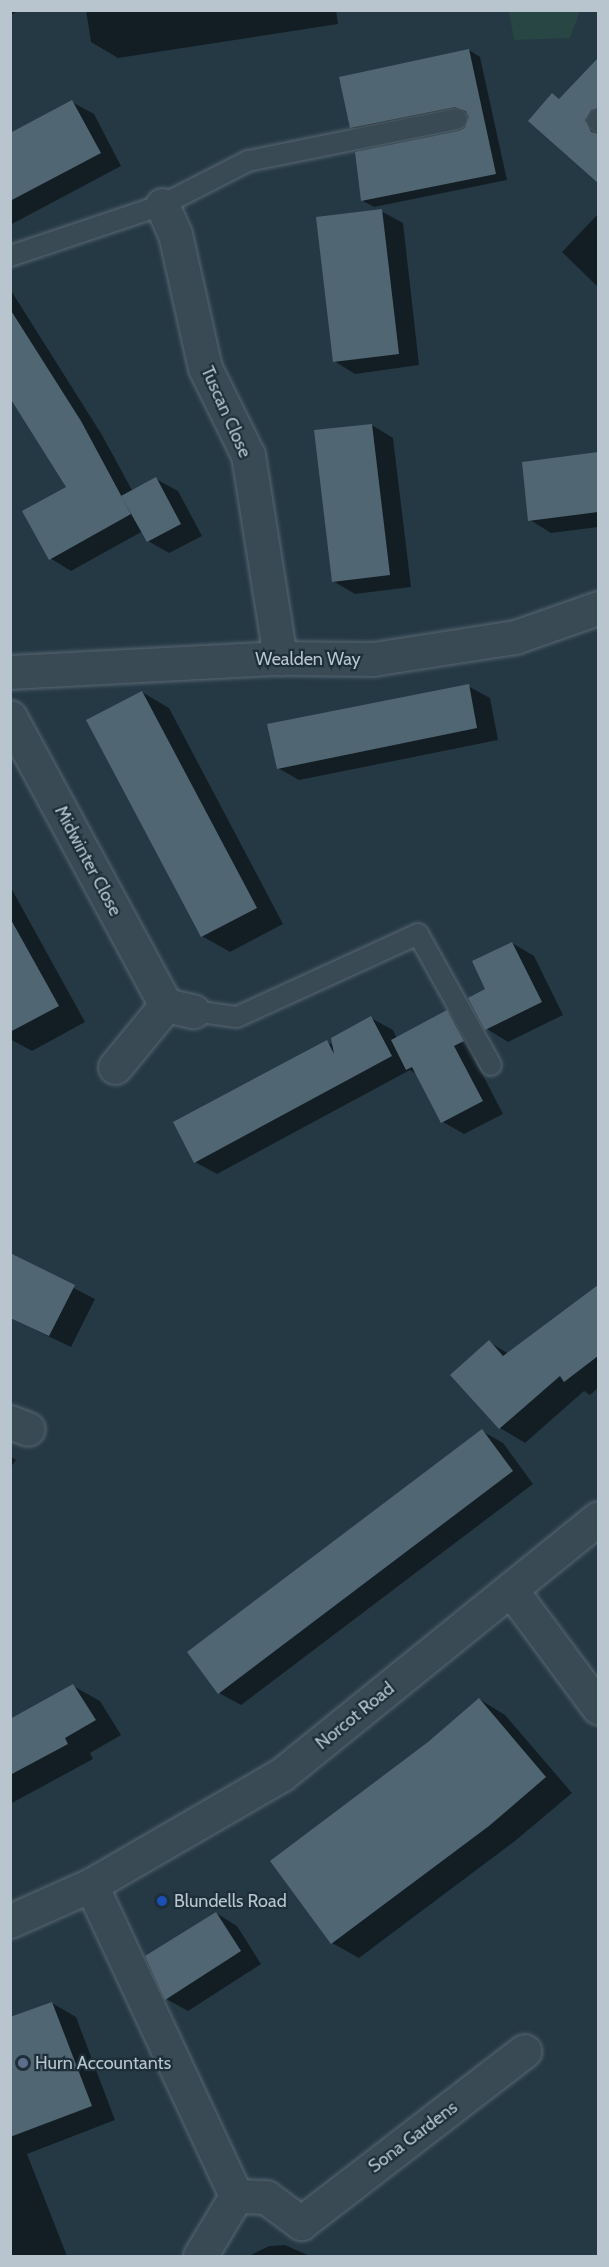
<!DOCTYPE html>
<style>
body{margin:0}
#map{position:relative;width:609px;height:2267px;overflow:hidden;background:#253945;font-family:Cabin,sans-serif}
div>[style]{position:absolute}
.green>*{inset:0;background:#274644}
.shadow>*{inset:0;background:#0007}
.building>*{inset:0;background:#516673}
.roads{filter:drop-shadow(0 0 2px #596872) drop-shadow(0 0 2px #596872)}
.service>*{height:20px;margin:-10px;padding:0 10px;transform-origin:10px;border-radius:10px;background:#3a4a55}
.minor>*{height:33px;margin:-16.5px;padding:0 16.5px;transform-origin:16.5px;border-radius:16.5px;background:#3a4a55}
.tertiary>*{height:33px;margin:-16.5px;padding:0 16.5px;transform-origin:16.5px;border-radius:16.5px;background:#3a4a55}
.dots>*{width:16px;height:16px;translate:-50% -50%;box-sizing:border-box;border:3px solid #1e2f3a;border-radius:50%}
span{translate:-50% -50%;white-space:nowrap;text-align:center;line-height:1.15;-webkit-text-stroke:4.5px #1e2f3a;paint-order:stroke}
.street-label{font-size:18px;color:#b8c5ce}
.poi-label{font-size:18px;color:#b8c5ce}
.left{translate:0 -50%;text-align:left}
.frame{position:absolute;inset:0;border:12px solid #b8c5ce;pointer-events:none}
</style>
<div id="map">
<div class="green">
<div style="clip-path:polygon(509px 11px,509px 10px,580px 11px,570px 38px,514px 40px)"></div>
</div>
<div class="shadow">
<div style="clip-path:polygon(10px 10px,19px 10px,10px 16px)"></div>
<div style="clip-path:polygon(86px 10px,336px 10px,338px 24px,118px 58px,91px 42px)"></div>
<div style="clip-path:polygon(469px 50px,480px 57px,507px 180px,374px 207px,363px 201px,467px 129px,470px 117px,467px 113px,363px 134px,351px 127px)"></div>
<div style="clip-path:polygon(598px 60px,598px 177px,585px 169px,552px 95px,561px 100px)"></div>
<div style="clip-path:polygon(72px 102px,94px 114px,121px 166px,10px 225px,10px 134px)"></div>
<div style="clip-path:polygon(381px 211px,403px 223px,419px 365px,355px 374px,334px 361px)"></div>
<div style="clip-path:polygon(598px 214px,598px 287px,562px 252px)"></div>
<div style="clip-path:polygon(10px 289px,102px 435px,133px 492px,156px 479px,178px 491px,202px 536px,169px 553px,148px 541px,143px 531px,71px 571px,50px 558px,69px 488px,10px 395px)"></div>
<div style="clip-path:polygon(372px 425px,393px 438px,411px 587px,355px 594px,333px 581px)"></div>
<div style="clip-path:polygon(598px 454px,598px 527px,551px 533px,530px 520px,523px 463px)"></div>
<div style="clip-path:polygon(468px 686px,490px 698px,498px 740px,299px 780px,278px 768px)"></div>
<div style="clip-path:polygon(142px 692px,169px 708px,283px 924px,230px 952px,202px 936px,88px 721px)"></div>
<div style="clip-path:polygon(10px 886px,85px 1022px,32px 1051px,10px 1039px)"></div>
<div style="clip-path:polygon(512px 943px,534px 956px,563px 1015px,508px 1042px,487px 1029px,470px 999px,487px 990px)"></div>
<div style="clip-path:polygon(447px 1012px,468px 1024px,484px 1053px,474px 1058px,503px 1114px,464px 1134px,443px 1122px,418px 1075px,410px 1070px,217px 1174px,195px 1162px,327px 1042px,334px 1046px,371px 1018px,393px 1030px,397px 1039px)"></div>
<div style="clip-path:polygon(10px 1255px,95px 1299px,71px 1347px,10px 1318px)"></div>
<div style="clip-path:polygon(596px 1288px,598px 1388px,590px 1395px,584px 1391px,525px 1443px,500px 1428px,452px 1375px,489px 1342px,509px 1354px)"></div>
<div style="clip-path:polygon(482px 1431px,503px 1443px,533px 1484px,241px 1705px,219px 1693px)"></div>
<div style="clip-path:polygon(10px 1456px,16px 1460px,10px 1468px)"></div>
<div style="clip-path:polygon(73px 1686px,100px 1701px,121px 1735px,90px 1753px,93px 1759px,10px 1804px,10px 1721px)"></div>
<div style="clip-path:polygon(479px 1699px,505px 1715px,572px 1793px,515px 1841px,359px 1958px,332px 1943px,429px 1744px)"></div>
<div style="clip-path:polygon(216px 1913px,237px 1926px,261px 1964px,188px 2011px,166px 1999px)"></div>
<div style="clip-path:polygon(52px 2003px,76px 2017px,115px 2120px,27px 2154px,67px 2256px,10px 2256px,10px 2019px)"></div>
<div style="clip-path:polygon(285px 2245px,310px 2256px,249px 2256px,269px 2246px)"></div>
</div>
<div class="building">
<div style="clip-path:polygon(469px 49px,496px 174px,361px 201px,355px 152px,459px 131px,465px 128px,469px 117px,466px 111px,455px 107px,350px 128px,339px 77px)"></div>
<div style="clip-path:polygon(598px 58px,598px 108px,591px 110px,585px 120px,591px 132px,598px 134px,598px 183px,528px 121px,552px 93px,559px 99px)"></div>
<div style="clip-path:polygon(72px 100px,101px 153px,10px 201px,10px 133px)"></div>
<div style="clip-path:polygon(382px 209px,399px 354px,333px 362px,316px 217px)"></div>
<div style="clip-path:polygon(10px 309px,81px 421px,131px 514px,49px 560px,22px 511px,66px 487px,10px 398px)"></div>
<div style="clip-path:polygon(372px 424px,390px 575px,332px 582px,314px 430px)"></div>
<div style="clip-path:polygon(598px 452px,598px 512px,528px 521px,522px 462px)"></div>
<div style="clip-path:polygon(156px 477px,181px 524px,147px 542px,121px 496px)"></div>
<div style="clip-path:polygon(469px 684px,477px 728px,277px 769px,267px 724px)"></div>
<div style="clip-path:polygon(142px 691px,257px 908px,201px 937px,86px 720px)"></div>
<div style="clip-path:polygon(10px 918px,59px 1006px,10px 1032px)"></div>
<div style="clip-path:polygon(512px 942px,542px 1002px,485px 1030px,468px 998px,485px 989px,472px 961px)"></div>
<div style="clip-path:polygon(447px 1010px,464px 1041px,454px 1046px,483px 1101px,441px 1123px,412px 1067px,406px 1070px,391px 1040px)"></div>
<div style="clip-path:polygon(371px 1016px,392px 1056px,194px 1163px,173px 1122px,327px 1040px,334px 1054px,331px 1038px)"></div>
<div style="clip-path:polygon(10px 1253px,75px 1285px,49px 1336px,10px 1318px)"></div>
<div style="clip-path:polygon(598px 1285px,598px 1356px,564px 1382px,560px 1376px,499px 1429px,450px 1375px,489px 1340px,503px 1356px)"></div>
<div style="clip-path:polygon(482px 1429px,513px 1471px,218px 1694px,187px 1652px)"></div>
<div style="clip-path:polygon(73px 1684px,96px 1720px,65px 1738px,68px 1744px,10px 1775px,10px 1719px)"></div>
<div style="clip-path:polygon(479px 1698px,546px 1777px,489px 1826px,331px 1944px,270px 1861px,428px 1742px)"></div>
<div style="clip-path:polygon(216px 1912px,241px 1951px,165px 2000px,145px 1956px)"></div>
<div style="clip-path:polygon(52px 2002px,92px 2106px,10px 2137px,10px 2017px)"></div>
</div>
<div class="roads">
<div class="service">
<div style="left:597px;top:120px;width:2px;rotate:63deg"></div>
<div style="left:10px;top:256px;width:160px;rotate:-18.5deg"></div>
<div style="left:162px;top:205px;width:97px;rotate:-27.1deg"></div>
<div style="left:248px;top:161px;width:213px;rotate:-11.4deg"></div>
<div style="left:193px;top:1011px;width:44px;rotate:7.8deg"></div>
<div style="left:237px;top:1017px;width:199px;rotate:-24.6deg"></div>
<div style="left:418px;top:934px;width:150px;rotate:60.9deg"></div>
</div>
<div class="minor">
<div style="left:162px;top:205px;width:32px;rotate:66deg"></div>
<div style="left:175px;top:234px;width:137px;rotate:77.4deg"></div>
<div style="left:205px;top:368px;width:97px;rotate:63.7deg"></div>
<div style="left:248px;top:455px;width:206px;rotate:81deg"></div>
<div style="left:10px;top:672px;width:270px;rotate:-3deg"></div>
<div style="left:280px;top:658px;width:93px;rotate:0.6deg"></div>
<div style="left:373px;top:659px;width:144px;rotate:-8.8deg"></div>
<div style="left:515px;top:637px;width:88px;rotate:-19.3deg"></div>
<div style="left:10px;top:717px;width:328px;rotate:61.6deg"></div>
<div style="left:115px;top:1067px;width:80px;rotate:-50.6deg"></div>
<div style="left:166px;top:1005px;width:28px;rotate:13deg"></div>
<div style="left:10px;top:1422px;width:19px;rotate:21deg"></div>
<div style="left:511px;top:1590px;width:146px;rotate:53.4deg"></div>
<div style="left:91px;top:1885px;width:343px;rotate:65deg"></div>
<div style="left:236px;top:2196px;width:70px;rotate:121deg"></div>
<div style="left:236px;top:2196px;width:30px;rotate:2deg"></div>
<div style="left:266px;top:2197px;width:44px;rotate:36.6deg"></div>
<div style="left:301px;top:2223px;width:282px;rotate:-37.6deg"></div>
</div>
<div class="tertiary">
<div style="left:10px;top:1921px;width:89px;rotate:-24deg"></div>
<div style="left:91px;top:1885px;width:220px;rotate:-30.1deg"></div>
<div style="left:281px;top:1775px;width:408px;rotate:-39deg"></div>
</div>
</div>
<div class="dots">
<div style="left:162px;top:1901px;background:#1a4fb4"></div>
<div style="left:23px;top:2063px;background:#5c6f8a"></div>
</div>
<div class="street-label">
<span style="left:226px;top:412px;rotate:66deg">Tuscan Close</span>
<span style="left:308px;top:659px">Wealden Way</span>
<span style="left:88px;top:861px;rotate:62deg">Midwinter Close</span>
<span style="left:355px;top:1716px;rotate:-39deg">Norcot Road</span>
<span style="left:413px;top:2137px;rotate:-37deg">Sona Gardens</span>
</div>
<div class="poi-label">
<span class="left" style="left:174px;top:1901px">Blundells Road</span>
<span class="left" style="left:35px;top:2063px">Hurn Accountants</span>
</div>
<div class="frame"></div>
</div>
